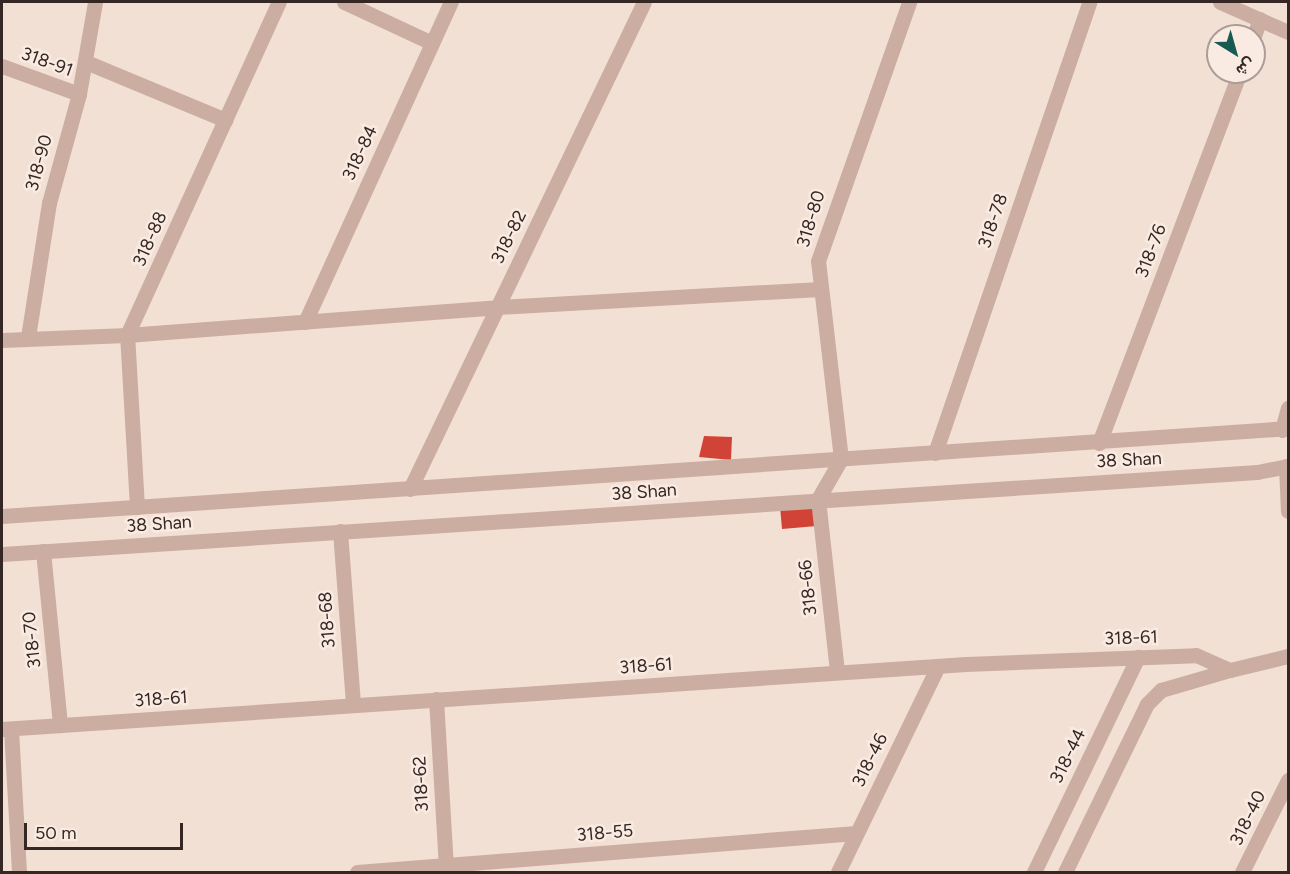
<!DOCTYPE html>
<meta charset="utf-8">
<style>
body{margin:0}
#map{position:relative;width:1290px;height:874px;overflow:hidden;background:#f3e0d5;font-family:Figtree,Vazirmatn,sans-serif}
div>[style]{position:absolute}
.building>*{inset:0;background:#d04336}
.minor>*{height:15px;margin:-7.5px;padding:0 7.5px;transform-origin:7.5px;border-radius:7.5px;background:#cbaea1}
.tertiary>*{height:15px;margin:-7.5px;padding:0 7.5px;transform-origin:7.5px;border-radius:7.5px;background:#cbaea1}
span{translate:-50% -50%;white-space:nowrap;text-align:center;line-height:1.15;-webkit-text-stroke:5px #faebe2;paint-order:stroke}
.street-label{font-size:18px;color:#352724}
.frame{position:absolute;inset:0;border:3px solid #352724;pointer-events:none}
.north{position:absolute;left:1206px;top:24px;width:60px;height:60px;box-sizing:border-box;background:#faebe2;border:2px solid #ab9d96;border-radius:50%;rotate:143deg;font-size:16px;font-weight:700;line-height:24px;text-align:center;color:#352724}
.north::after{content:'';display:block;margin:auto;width:21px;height:27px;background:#175953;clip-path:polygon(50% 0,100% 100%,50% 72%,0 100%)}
.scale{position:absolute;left:24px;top:823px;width:159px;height:27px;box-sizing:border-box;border:3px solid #352724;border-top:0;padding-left:8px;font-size:18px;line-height:21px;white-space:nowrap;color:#352724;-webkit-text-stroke:4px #faebe2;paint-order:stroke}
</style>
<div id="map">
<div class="building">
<div style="clip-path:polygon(704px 436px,732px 437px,731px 460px,699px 457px)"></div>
<div style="clip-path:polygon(815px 503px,817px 526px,782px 529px,780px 506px)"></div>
</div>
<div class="minor">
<div style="left:344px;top:2px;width:97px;rotate:25deg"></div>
<div style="left:1254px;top:36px;width:18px;rotate:-71deg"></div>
<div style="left:86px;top:62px;width:151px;rotate:22.6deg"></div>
<div style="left:2px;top:66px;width:82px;rotate:20deg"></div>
<div style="left:305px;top:322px;width:352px;rotate:-65.5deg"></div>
<div style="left:28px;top:337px;width:136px;rotate:-81.1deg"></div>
<div style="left:49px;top:203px;width:113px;rotate:-74.6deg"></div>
<div style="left:79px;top:94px;width:93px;rotate:-80.1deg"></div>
<div style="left:2px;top:340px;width:125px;rotate:-2.3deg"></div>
<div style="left:127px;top:335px;width:371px;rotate:-4.3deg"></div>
<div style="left:497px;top:307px;width:324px;rotate:-3.2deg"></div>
<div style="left:1282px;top:430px;width:23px;rotate:-75deg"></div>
<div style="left:1099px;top:443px;width:397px;rotate:-69.2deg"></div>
<div style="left:935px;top:453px;width:477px;rotate:-71.1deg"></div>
<div style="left:841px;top:459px;width:199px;rotate:-96.6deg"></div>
<div style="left:818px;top:261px;width:275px;rotate:-70.6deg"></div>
<div style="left:1286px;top:466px;width:45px;rotate:87.5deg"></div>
<div style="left:410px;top:489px;width:540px;rotate:-64.34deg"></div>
<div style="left:818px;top:499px;width:174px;rotate:83.7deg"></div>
<div style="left:137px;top:507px;width:172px;rotate:-93.3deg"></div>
<div style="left:127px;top:335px;width:366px;rotate:-65.5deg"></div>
<div style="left:340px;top:531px;width:174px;rotate:85.7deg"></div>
<div style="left:43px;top:551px;width:175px;rotate:84.4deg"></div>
<div style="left:436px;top:699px;width:167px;rotate:86.6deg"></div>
<div style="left:2px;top:729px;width:966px;rotate:-3.86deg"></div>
<div style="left:966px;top:664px;width:230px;rotate:-2.2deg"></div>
<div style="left:1196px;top:655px;width:37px;rotate:24deg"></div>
<div style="left:1230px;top:670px;width:60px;rotate:-13.6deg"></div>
<div style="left:11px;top:729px;width:143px;rotate:86.8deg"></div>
<div style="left:357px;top:872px;width:501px;rotate:-4.47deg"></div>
<div style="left:838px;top:872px;width:229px;rotate:-64.1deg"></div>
<div style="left:1034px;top:872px;width:239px;rotate:-64.2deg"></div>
<div style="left:1065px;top:872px;width:187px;rotate:-64deg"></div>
<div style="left:1147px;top:704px;width:20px;rotate:-45deg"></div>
<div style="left:1161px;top:690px;width:72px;rotate:-16.2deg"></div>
<div style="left:1242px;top:872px;width:103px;rotate:-63.4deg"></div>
</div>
<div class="tertiary">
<div style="left:1220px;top:2px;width:74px;rotate:23.8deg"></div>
<div style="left:818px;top:499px;width:46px;rotate:-60.1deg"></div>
<div style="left:2px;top:516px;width:1289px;rotate:-3.91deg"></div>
<div style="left:2px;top:554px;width:1258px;rotate:-3.74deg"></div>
<div style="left:1257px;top:472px;width:32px;rotate:-11deg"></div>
</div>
<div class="street-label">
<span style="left:47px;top:62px;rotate:20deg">318-91</span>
<span style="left:360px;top:153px;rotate:-65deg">318-84</span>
<span style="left:39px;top:163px;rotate:-75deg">318-90</span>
<span style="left:811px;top:219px;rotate:-73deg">318-80</span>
<span style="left:993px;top:221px;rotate:-71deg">318-78</span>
<span style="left:509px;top:237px;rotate:-64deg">318-82</span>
<span style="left:150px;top:239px;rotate:-66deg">318-88</span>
<span style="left:1151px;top:251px;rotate:-69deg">318-76</span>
<span style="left:1129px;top:460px;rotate:-3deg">38 Shan</span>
<span style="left:644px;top:492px;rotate:-4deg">38 Shan</span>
<span style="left:159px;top:524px;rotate:-4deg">38 Shan</span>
<span style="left:808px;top:588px;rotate:-96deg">318-66</span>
<span style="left:327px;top:620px;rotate:-94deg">318-68</span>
<span style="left:1131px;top:638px;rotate:-2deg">318-61</span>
<span style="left:32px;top:640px;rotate:-96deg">318-70</span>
<span style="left:646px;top:666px;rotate:-4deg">318-61</span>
<span style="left:161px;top:699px;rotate:-4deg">318-61</span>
<span style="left:1068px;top:756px;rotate:-64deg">318-44</span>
<span style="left:870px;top:760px;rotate:-64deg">318-46</span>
<span style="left:421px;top:784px;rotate:-93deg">318-62</span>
<span style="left:1248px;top:818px;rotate:-64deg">318-40</span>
<span style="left:605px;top:833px;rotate:-5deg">318-55</span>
</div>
<div class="frame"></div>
<div class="north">ش</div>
<div class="scale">50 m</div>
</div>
